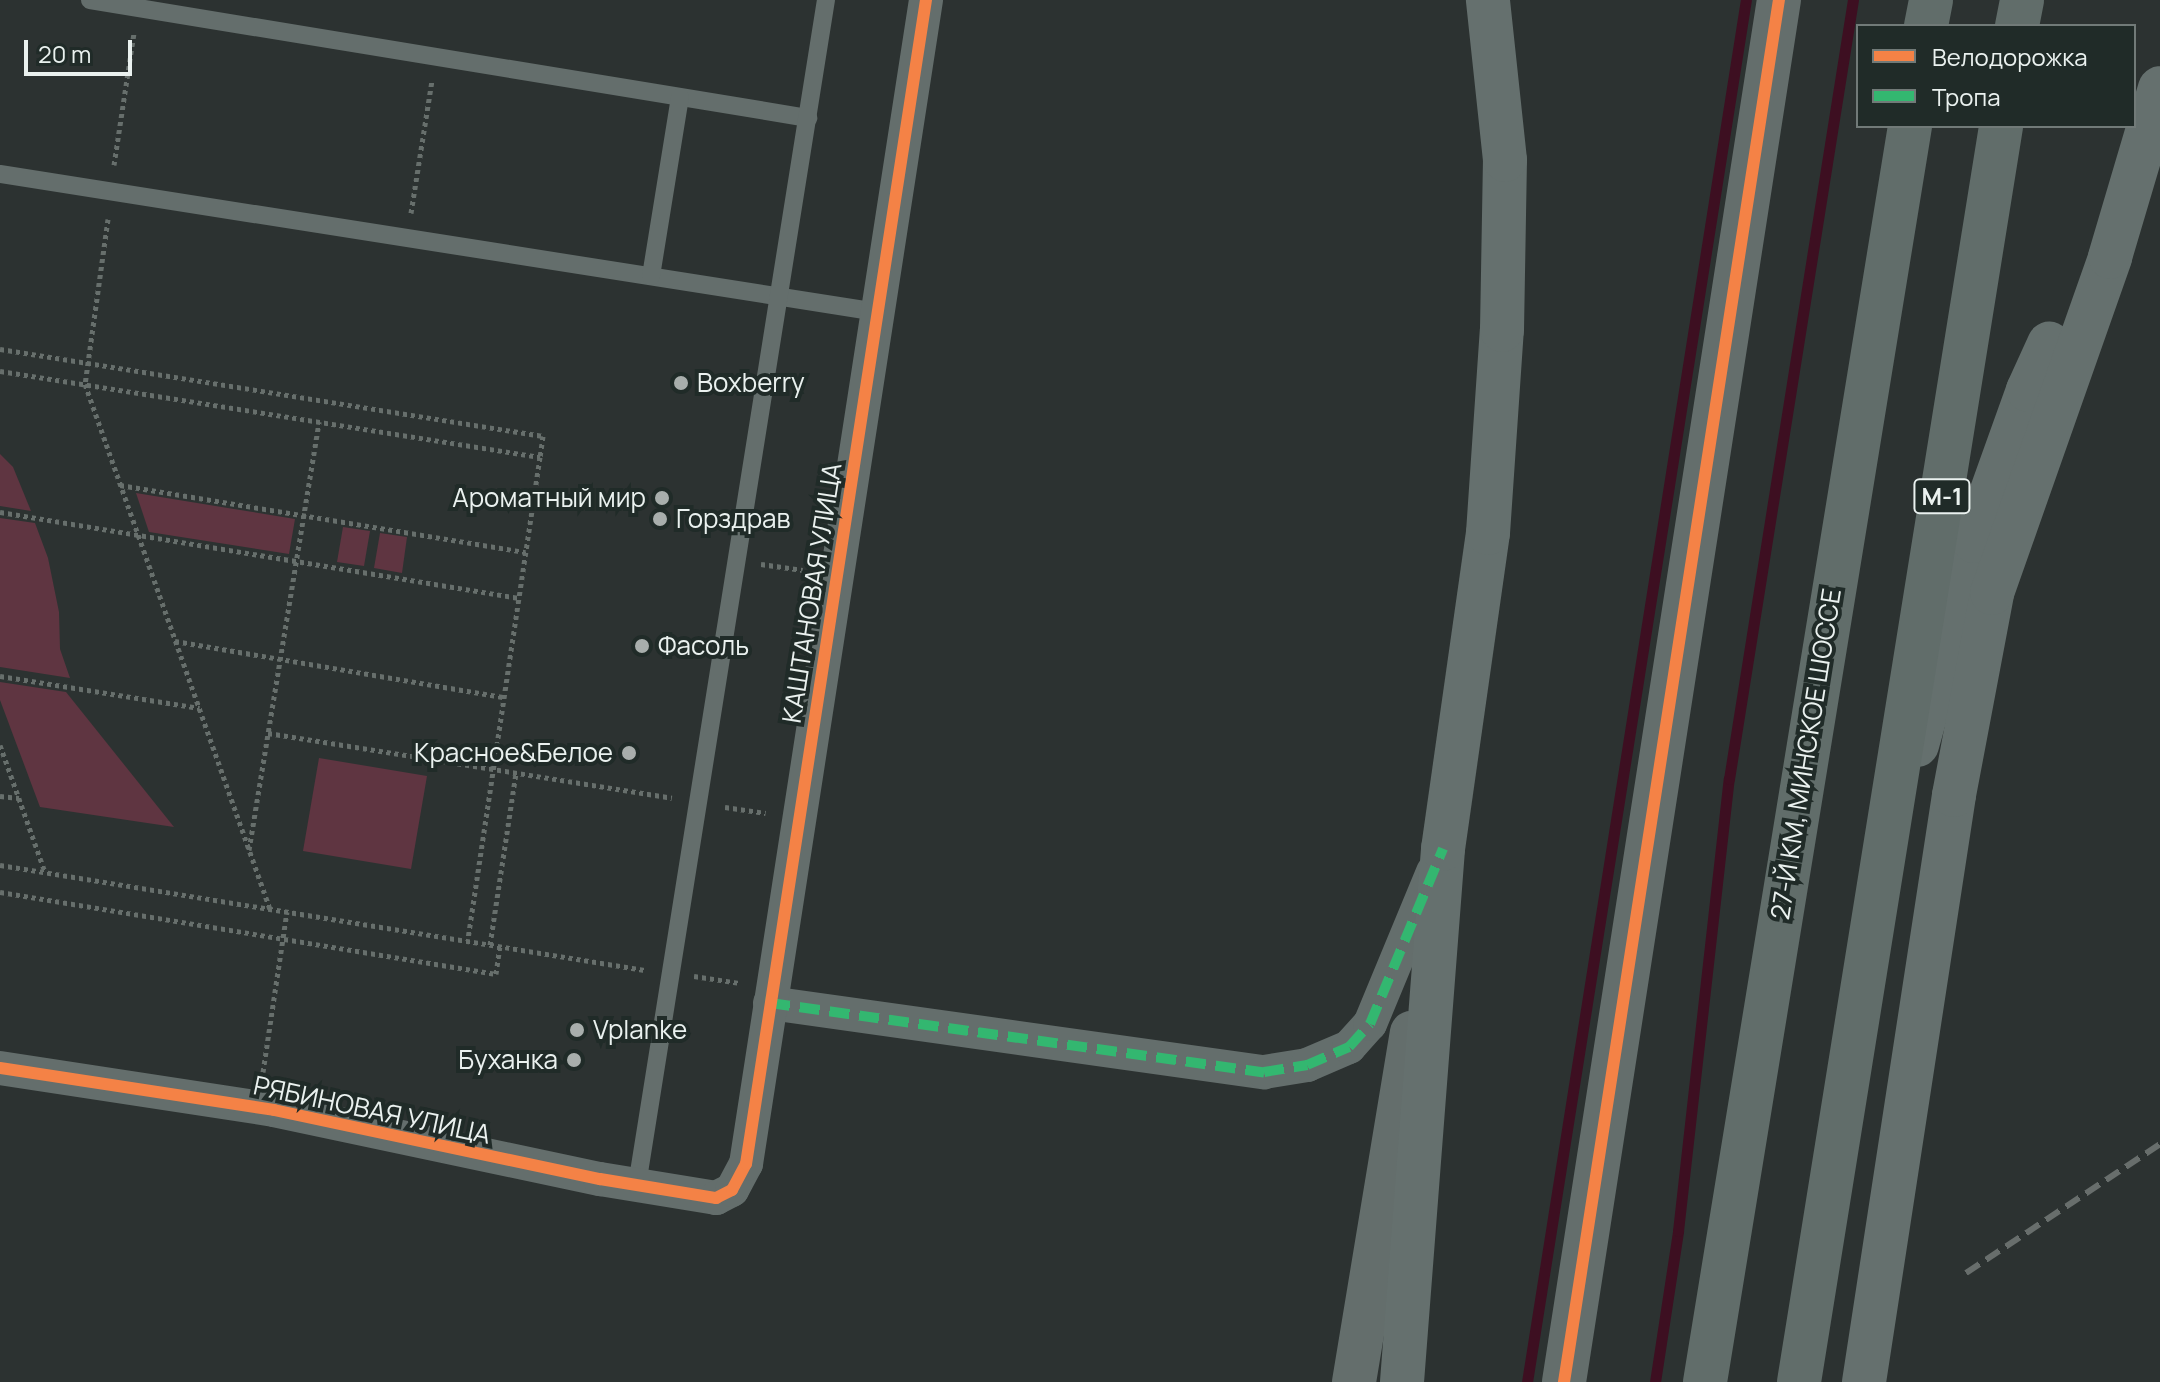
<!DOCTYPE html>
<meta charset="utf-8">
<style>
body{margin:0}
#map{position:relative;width:2160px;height:1382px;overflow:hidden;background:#2c3231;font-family:Manrope,sans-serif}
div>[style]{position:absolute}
.green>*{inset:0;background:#5f3541}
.stream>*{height:11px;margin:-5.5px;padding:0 5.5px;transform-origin:5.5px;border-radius:5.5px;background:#3d0f21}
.path>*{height:5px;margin-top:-2.5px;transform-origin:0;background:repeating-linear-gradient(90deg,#676f6c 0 4px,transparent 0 8px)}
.service>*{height:18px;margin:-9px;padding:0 9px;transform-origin:9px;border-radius:9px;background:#646e6c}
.minor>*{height:34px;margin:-17px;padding:0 17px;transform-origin:17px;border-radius:17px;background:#646e6c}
.tertiary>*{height:44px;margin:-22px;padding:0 22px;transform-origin:22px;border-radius:22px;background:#646e6c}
.secondary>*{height:44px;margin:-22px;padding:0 22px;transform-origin:22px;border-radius:22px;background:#65706e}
.trunk>*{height:44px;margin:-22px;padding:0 22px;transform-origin:22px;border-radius:22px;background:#616d6a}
.rail>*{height:6px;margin-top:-3px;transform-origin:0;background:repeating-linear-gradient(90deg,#686e6c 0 16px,transparent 0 24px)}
.quiet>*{height:10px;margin-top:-5px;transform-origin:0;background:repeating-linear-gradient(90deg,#33b770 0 20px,transparent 0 30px)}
.cycleway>*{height:12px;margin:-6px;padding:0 6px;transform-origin:6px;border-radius:6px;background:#f48246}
.dots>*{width:22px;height:22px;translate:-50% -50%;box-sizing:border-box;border:4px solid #202b28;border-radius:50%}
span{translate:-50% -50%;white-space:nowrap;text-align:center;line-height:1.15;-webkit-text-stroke:8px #202b28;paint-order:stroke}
.shield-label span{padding:2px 6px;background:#202b28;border:2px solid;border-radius:6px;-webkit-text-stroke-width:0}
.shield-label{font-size:24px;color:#eaf1ef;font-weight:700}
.poi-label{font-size:26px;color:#eaf1ef}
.left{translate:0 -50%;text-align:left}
.right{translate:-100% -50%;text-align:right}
.street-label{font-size:26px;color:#eaf1ef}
.legend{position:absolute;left:1856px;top:24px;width:280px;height:104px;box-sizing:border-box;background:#202b28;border:2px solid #717a78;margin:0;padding:10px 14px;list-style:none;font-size:24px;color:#eaf1ef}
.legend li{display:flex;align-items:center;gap:16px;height:40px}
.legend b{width:40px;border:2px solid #717a78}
.scale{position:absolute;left:24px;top:40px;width:108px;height:36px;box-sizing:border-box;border:4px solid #eaf1ef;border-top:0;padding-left:10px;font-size:24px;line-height:28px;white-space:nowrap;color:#eaf1ef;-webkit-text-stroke:6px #202b28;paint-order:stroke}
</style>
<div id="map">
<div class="green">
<div style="clip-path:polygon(0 454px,13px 467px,31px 511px,0 506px)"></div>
<div style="clip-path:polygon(136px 493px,295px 519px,289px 554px,149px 532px)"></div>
<div style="clip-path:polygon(0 518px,35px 523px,48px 558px,59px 612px,60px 649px,70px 678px,0 667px)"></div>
<div style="clip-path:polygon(343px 527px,370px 531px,364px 566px,337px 562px)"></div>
<div style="clip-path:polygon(380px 533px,407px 537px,402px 573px,374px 568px)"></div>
<div style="clip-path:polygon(0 682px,66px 692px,174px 827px,40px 807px,0 700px)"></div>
<div style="clip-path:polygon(319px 758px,427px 776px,411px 869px,303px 851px)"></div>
</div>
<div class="stream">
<div style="left:1527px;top:1382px;width:1399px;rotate:-81deg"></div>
<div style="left:1655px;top:1382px;width:153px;rotate:-81.3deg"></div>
<div style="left:1678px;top:1231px;width:455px;rotate:-83.6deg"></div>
<div style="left:1729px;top:779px;width:789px;rotate:-80.96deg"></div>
</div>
<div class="path">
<div style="left:114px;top:165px;width:134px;rotate:-81.4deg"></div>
<div style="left:411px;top:213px;width:134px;rotate:-81deg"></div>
<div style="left:108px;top:219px;width:167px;rotate:97.9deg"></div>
<div style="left:85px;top:384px;width:557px;rotate:70.59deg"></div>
<div style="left:0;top:349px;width:550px;rotate:9.1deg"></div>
<div style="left:543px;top:436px;width:21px;rotate:98deg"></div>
<div style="left:0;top:371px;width:547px;rotate:9.05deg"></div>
<div style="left:540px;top:457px;width:489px;rotate:98.5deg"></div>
<div style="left:120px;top:485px;width:411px;rotate:9.4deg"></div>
<div style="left:0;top:512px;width:526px;rotate:9.41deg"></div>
<div style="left:761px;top:564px;width:42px;rotate:8.1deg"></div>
<div style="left:175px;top:641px;width:334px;rotate:9.7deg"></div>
<div style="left:0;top:676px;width:202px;rotate:9.1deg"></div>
<div style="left:268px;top:733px;width:409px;rotate:9.1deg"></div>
<div style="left:0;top:745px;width:135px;rotate:70.5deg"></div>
<div style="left:0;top:796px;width:19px;rotate:6deg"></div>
<div style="left:725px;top:807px;width:41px;rotate:8.3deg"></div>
<div style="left:249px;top:850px;width:434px;rotate:-80.7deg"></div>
<div style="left:0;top:865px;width:653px;rotate:9.25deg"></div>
<div style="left:0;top:892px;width:503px;rotate:9.39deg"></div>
<div style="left:496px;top:974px;width:27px;rotate:-82deg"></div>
<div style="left:490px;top:945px;width:174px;rotate:-81.4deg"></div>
<div style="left:694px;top:976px;width:47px;rotate:8.7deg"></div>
<div style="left:263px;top:1072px;width:162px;rotate:-81.5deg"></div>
</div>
<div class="service">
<div style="left:90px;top:0;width:728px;rotate:9.33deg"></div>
<div style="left:0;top:174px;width:888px;rotate:8.94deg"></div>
<div style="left:651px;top:276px;width:181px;rotate:-80.8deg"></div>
<div style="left:637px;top:1185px;width:1200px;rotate:-80.94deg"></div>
</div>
<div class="minor">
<div style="left:770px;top:1003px;width:499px;rotate:8deg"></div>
<div style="left:1264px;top:1072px;width:44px;rotate:-9.2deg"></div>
<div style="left:1307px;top:1065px;width:46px;rotate:-23.2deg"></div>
<div style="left:1349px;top:1047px;width:31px;rotate:-48deg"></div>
<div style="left:1370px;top:1024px;width:165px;rotate:-67.5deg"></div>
<div style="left:0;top:1068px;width:277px;rotate:8.7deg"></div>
<div style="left:274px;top:1110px;width:333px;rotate:12deg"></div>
<div style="left:600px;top:1179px;width:118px;rotate:9.3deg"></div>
<div style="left:716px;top:1198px;width:18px;rotate:-27deg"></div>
<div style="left:732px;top:1190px;width:30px;rotate:-62deg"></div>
<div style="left:746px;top:1164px;width:1178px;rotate:-81.21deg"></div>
</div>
<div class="tertiary">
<div style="left:1354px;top:1382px;width:354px;rotate:-80.6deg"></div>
<div style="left:1564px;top:1382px;width:1399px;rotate:-81.16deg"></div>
</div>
<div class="secondary">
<div style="left:1917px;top:745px;width:212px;rotate:-74.4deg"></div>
<div style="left:1974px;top:541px;width:160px;rotate:-70.3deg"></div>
<div style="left:2028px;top:390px;width:51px;rotate:-65.5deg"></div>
<div style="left:1402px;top:1382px;width:535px;rotate:-85.6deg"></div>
<div style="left:1443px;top:849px;width:319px;rotate:-81.9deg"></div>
<div style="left:1488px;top:533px;width:203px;rotate:-86.1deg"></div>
<div style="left:1502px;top:330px;width:170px;rotate:-89deg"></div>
<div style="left:1505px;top:160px;width:161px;rotate:-96.1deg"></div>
<div style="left:1864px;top:1382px;width:594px;rotate:-81.28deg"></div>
<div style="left:1954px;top:795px;width:206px;rotate:-79.3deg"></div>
<div style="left:1992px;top:593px;width:356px;rotate:-70.6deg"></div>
<div style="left:2110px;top:257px;width:176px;rotate:-73.5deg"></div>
</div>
<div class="trunk">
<div style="left:1926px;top:26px;width:26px;rotate:-79deg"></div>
<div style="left:2017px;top:26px;width:26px;rotate:-79deg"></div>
<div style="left:1705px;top:1382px;width:1273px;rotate:-80.73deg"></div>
<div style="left:1799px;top:1382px;width:1272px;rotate:-80.86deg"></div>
</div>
<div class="rail">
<div style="left:1966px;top:1273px;width:233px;rotate:-33.6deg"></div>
</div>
<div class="quiet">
<div style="left:771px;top:996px;width:7px;rotate:98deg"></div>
<div style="left:770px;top:1003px;width:499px;rotate:8deg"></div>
<div style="left:1264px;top:1072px;width:44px;rotate:-9.2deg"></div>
<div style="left:1307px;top:1065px;width:46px;rotate:-23.2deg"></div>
<div style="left:1349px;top:1047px;width:31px;rotate:-48deg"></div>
<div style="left:1370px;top:1024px;width:190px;rotate:-67.4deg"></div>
</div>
<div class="cycleway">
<div style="left:0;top:1068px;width:277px;rotate:8.7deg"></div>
<div style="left:274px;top:1110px;width:333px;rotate:12deg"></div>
<div style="left:600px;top:1179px;width:118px;rotate:9.3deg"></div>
<div style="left:716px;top:1198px;width:18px;rotate:-27deg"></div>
<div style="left:732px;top:1190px;width:30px;rotate:-62deg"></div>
<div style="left:746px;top:1164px;width:1178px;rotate:-81.21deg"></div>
<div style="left:1564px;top:1382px;width:1399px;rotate:-81.16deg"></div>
</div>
<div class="dots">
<div style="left:681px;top:383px;background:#a8aeac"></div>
<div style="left:662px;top:498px;background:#a8aeac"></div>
<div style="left:660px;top:519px;background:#a8aeac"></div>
<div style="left:642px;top:646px;background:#a8aeac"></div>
<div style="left:629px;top:753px;background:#a8aeac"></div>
<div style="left:577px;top:1030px;background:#a8aeac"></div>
<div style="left:574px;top:1060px;background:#a8aeac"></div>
</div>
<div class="shield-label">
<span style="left:1942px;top:496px">М-1</span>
</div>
<div class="poi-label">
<span class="left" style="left:697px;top:383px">Boxberry</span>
<span class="right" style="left:646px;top:498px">Ароматный мир</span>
<span class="left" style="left:676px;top:519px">Горздрав</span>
<span class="left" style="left:658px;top:646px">Фасоль</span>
<span class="right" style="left:613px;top:753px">Красное&amp;Белое</span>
<span class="left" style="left:593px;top:1030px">Vplanke</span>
<span class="right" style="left:558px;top:1060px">Буханка</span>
</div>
<div class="street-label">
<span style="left:812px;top:593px;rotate:-81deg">КАШТАНОВАЯ УЛИЦА</span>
<span style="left:1806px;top:754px;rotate:-81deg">27-Й КМ, МИНСКОЕ ШОССЕ</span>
<span style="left:372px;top:1110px;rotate:12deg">РЯБИНОВАЯ УЛИЦА</span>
</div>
<ul class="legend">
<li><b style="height:10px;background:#f48246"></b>Велодорожка</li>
<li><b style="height:10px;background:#33b770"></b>Тропа</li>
</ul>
<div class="scale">20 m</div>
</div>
